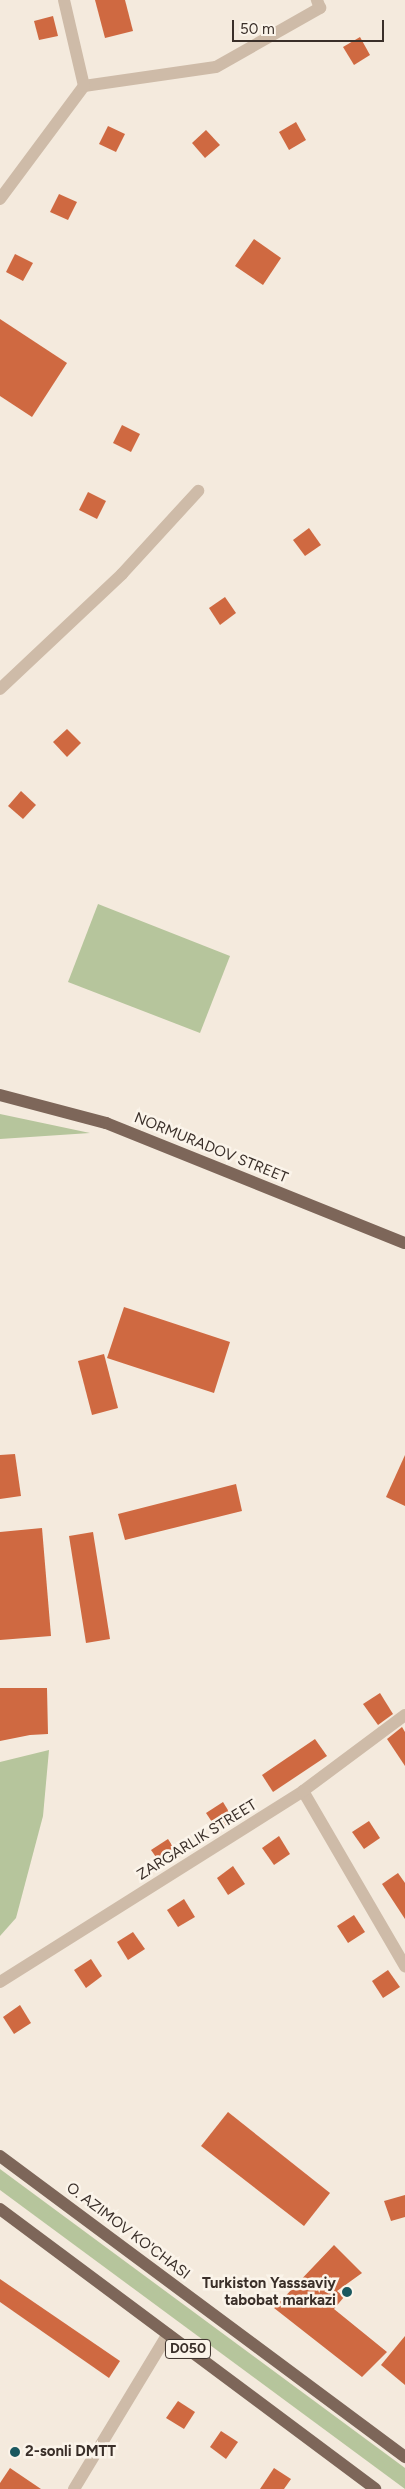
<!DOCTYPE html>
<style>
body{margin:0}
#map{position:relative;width:405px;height:2489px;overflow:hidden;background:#f4eadd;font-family:Figtree,sans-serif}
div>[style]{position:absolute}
.green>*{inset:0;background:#b6c59c}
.building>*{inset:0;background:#cf6941}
.minor>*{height:12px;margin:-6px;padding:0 6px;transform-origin:6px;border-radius:6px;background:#cebba8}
.major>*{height:12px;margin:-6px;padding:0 6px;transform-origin:6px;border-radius:6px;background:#7d6659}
.dots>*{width:14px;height:14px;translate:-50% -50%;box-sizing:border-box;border:2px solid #fbf4ea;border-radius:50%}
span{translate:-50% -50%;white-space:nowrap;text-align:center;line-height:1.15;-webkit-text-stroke:5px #fbf4ea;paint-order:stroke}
.shield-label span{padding:1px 4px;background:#fbf4ea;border:1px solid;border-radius:4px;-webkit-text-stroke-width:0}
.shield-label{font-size:14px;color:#3a2f29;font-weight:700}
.street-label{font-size:15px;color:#3a2f29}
.poi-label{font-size:15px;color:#3a2f29;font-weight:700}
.right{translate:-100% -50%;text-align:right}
.left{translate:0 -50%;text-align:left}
.scale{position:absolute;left:232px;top:20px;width:152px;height:22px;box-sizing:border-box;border:2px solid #3a2f29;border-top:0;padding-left:6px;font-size:15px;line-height:18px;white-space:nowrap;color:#3a2f29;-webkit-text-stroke:4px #fbf4ea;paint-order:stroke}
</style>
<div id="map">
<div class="green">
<div style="clip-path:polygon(98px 904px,230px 956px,200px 1033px,68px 982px)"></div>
<div style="clip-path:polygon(0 1114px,90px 1133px,0 1139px)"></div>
<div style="clip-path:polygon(49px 1750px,43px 1816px,16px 1918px,0 1936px,0 1762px)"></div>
<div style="clip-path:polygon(0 2169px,405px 2468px,405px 2489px,0 2190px)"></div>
</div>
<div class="building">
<div style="clip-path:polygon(95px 0,125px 0,133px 31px,105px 38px)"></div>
<div style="clip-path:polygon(53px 16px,58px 36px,39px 40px,34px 21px)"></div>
<div style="clip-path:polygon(360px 37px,370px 55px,354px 65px,343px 47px)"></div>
<div style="clip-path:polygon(296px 122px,306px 140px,289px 150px,279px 132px)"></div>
<div style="clip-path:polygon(108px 126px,125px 134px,116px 152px,99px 144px)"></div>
<div style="clip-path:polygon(206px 130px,220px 145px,205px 158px,192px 143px)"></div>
<div style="clip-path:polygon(59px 194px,77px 202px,68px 220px,50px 212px)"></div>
<div style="clip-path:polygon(254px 239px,281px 258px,263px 285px,235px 266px)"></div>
<div style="clip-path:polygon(15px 254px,33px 263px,23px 281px,6px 272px)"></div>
<div style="clip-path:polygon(0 319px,67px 363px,32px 417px,0 396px)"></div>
<div style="clip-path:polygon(122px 425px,140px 434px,131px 452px,113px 443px)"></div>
<div style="clip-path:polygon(88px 492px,106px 501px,97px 519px,79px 510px)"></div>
<div style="clip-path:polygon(309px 528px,321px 545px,305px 556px,293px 540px)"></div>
<div style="clip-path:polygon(225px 597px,236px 613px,220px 625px,209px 608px)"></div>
<div style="clip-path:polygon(67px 729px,81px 743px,67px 757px,53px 742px)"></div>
<div style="clip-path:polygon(21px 791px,36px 805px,23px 819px,8px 806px)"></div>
<div style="clip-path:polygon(124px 1307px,230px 1342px,214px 1393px,107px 1358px)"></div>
<div style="clip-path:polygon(104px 1354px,118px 1408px,92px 1415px,78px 1361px)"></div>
<div style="clip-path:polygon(15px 1454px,21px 1496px,0 1499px,0 1455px)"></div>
<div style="clip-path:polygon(405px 1455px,405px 1506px,386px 1497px)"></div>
<div style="clip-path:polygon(236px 1484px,242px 1511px,125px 1540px,118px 1514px)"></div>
<div style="clip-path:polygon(42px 1528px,51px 1636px,0 1640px,0 1532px)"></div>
<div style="clip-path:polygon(93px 1532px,110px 1639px,86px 1643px,69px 1536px)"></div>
<div style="clip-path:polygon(0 1688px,47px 1688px,48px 1734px,30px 1735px,0 1741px)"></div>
<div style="clip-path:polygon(380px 1693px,393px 1714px,378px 1725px,363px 1704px)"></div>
<div style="clip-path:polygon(402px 1727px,405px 1732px,405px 1766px,387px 1739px)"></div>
<div style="clip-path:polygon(315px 1739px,327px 1756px,273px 1792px,262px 1775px)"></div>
<div style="clip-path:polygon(223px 1802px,234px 1820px,218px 1831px,206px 1813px)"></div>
<div style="clip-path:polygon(369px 1821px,380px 1838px,364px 1849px,352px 1832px)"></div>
<div style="clip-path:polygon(279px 1836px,290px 1854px,274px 1865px,262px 1848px)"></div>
<div style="clip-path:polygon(168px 1839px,179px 1856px,163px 1867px,151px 1850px)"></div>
<div style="clip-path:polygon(233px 1866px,245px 1884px,228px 1895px,217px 1878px)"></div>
<div style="clip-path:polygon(398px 1873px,405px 1883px,405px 1919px,382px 1884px)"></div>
<div style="clip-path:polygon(184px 1899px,195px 1917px,178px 1927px,167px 1910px)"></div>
<div style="clip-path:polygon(354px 1915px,365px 1932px,348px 1943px,337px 1926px)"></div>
<div style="clip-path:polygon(133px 1932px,145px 1949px,128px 1960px,117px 1942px)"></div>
<div style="clip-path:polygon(91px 1959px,102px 1976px,86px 1988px,74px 1970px)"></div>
<div style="clip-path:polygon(388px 1970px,400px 1987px,383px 1998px,372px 1981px)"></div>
<div style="clip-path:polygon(20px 2005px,31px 2023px,14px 2034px,3px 2017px)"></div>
<div style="clip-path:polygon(228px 2112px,330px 2193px,304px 2226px,201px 2146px)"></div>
<div style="clip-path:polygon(405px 2195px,405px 2217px,391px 2221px,384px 2201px)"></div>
<div style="clip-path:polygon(334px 2245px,362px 2273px,337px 2291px,344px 2297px,334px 2309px,387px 2352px,362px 2377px,274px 2308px)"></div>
<div style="clip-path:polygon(0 2279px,120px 2361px,109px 2378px,0 2302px)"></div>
<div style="clip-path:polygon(405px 2336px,405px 2385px,381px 2365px)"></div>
<div style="clip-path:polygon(178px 2401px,195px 2412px,184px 2429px,166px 2418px)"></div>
<div style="clip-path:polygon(221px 2431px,238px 2442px,226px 2459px,210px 2447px)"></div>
<div style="clip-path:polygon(10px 2468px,41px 2489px,0 2489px,0 2483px)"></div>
<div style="clip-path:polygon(274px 2468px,291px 2479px,284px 2489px,260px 2489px)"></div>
</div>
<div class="minor">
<div style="left:84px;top:86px;width:133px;rotate:-8.2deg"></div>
<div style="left:216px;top:67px;width:120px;rotate:-29.6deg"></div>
<div style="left:320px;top:8px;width:9px;rotate:-111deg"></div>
<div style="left:0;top:199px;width:141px;rotate:-53.4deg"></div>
<div style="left:84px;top:86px;width:88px;rotate:-103.1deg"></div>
<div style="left:0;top:689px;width:168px;rotate:-43.3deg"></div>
<div style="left:122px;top:574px;width:113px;rotate:-47.5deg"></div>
<div style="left:303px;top:1791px;width:203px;rotate:59.8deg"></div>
<div style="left:0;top:1982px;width:358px;rotate:-32.2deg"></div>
<div style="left:303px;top:1791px;width:127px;rotate:-36.7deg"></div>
<div style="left:74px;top:2489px;width:181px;rotate:-58.8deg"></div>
</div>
<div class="major">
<div style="left:0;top:1095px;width:110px;rotate:14.8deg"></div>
<div style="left:106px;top:1123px;width:322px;rotate:21.9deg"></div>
<div style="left:0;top:2156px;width:505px;rotate:36.62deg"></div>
<div style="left:0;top:2209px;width:468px;rotate:36.7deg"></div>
</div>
<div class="dots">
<div style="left:347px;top:2292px;background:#1a585f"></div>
<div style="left:15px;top:2452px;background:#1a585f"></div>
</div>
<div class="shield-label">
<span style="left:188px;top:2349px">D050</span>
</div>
<div class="street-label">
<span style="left:211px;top:1148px;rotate:22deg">NORMURADOV STREET</span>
<span style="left:197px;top:1840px;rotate:-32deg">ZARGARLIK STREET</span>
<span style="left:128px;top:2231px;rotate:37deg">O. AZIMOV KO'CHASI</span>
</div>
<div class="poi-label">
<span class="right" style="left:336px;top:2292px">Turkiston Yasssaviy<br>tabobat markazi</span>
<span class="left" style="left:25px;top:2452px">2-sonli DMTT</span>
</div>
<div class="scale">50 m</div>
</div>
